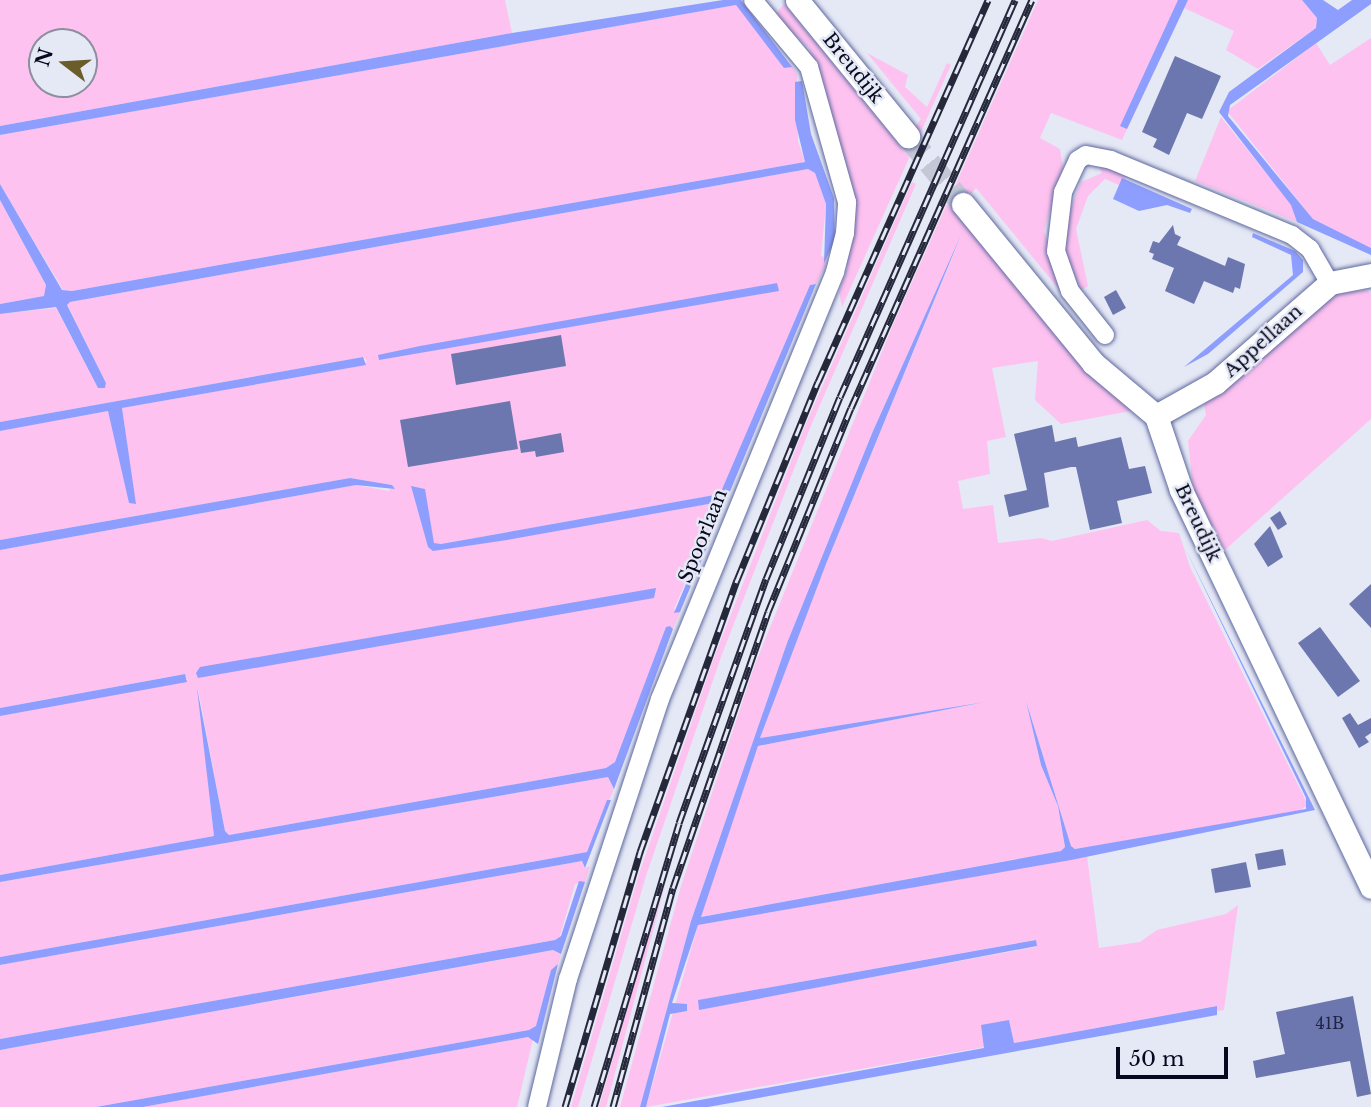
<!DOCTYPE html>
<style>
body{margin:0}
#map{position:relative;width:1371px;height:1107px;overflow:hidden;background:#e5e8f5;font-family:"Libre Baskerville",serif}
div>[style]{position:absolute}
.green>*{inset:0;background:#fec2f0}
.water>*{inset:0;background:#8e9efe}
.building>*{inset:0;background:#6c77af}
.tertiary-tunnel>*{height:23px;margin-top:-11.5px;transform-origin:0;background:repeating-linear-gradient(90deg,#c4c7d5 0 23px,transparent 0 34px)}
.roads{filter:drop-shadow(0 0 2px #5d689f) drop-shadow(0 0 2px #5d689f)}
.minor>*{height:18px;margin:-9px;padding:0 9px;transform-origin:9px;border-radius:9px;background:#fff}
.tertiary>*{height:23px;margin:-11.5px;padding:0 11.5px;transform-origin:11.5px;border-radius:11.5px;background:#fff}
.rail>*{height:7px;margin-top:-3.5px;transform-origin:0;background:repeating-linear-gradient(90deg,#e5e8f5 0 13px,#25273b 0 26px);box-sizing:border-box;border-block:2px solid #25273b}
span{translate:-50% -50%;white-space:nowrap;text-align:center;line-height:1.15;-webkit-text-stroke:5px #e5e8f5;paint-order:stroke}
.number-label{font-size:16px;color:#202442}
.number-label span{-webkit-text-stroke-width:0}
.street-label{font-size:19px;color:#07091e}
.north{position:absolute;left:28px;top:28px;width:70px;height:70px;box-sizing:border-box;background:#e5e8f5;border:2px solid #8c8f9f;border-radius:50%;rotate:287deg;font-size:19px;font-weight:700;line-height:28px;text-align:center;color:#07091e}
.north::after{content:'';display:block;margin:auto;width:24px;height:32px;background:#6b5d2a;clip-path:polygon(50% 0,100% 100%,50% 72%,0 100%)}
.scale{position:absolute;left:1116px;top:1047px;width:112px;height:32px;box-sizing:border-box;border:4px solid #07091e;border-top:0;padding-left:9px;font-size:21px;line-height:24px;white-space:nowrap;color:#07091e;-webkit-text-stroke:5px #e5e8f5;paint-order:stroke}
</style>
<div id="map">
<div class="green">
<div style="clip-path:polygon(evenodd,0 0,505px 0,512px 33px,0 126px,0 0,42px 42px,84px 42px,84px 84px,42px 84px,42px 42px)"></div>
<div style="clip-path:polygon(1038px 0,1302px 0,1317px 18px,1316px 28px,1258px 69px,1226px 50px,1234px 31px,1184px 8px,1122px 140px,1051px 113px,1040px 138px,1060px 149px,1063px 168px,1044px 231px,1067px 299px,976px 188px,957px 211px,1102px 385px,1136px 410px,1061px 424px,1035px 400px,1038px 361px,992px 368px,1006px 437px,987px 441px,990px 474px,958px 481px,963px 509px,993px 505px,998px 543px,1041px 538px,1052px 541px,1147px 520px,1161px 531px,1179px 533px,1190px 567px,1308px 805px,1299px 811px,1076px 849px,1071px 846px,1026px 701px,1041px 765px,1058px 806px,1065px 848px,1061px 851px,700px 917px,758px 746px,985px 702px,760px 738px,826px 564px,961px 236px,873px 431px,787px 643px,691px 921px,640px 1107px,620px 1107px,681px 886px,754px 667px,892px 327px)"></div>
<div style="clip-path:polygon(784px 4px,900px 146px,921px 119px,867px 53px,908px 75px,905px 87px,927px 107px,947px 63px,951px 65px,842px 307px,839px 292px,848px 266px,842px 264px,852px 210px,809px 48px,774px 16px)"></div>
<div style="clip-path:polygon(736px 5px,792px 67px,789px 60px,797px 74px,798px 141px,805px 162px,72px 291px,63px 290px,0 184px,0 135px)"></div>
<div style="clip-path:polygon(1371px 38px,1371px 248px,1313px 219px,1227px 111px,1316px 43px,1330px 65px)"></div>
<div style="clip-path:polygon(1221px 117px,1292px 205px,1297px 222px,1195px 181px)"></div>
<div style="clip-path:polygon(1098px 164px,1129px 174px,1119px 185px,1105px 179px,1088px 196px,1076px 229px,1088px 286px,1081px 290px,1065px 253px,1067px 217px,1081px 182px,1102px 173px)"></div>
<div style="clip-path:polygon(808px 169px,815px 173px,826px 204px,821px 256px,827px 258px,825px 266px,816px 284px,810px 285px,721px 494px,441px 544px,434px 543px,417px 496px,428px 546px,714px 503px,718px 507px,674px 609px,680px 612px,673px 629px,670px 626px,615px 762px,606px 768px,229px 835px,225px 831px,198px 689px,214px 836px,0 875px,0 716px,188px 680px,184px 674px,0 708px,0 550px,356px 485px,389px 491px,392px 485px,350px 478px,0 540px,0 431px,108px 411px,135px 504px,122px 408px,365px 365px,367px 361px,363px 357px,0 422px,0 314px,56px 308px,98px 388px,105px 388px,106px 383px,67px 304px,70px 302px)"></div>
<div style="clip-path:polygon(912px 182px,916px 184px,810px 428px,721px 657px,646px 876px,578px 1107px,571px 1107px,639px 874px,715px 655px,805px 426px)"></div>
<div style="clip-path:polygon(0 200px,46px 285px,45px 296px,0 304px)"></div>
<div style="clip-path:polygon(1366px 290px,1371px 293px,1371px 419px,1225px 550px,1193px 489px,1188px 441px,1206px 415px,1204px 404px,1318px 305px,1338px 293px)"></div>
<div style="clip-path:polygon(608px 777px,614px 789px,587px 852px,0 957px,0 882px)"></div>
<div style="clip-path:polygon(evenodd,1087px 856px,1099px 948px,1140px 942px,1157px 930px,1226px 914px,1238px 905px,1224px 1010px,1218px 1011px,1216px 1006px,1014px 1043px,1009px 1020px,985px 1047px,646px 1107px,698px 925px,1087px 856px,1035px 940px,1036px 947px,699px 1009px,699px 1000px,1035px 940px)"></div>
<div style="clip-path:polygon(582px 861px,585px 868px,590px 866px,585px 882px,575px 884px,560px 936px,555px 940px,0 1039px,0 965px)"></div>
<div style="clip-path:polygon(666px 882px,606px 1107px,599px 1107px,632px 992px)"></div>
<div style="clip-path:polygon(554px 950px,561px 954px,558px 964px,551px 970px,536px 1027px,529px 1030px,96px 1107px,0 1107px,0 1050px)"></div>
<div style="clip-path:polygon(528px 1037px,533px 1039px,517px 1107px,143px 1107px)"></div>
</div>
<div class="water">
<div style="clip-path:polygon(723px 0,741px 0,792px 67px,784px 68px,736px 5px,0 135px,0 126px,512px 33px)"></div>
<div style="clip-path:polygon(1178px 0,1188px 0,1127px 129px,1120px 126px)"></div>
<div style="clip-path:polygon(1302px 0,1323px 0,1338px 10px,1352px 0,1371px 0,1371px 4px,1230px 105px,1228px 116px,1313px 219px,1371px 248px,1371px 255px,1297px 222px,1291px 205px,1219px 112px,1229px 92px,1316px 28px,1317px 18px)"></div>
<div style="clip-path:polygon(802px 81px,811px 134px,834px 198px,835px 240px,824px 263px,826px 204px,815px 173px,808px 169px,70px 302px,67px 305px,106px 383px,105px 388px,98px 388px,56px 307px,0 314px,0 304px,44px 296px,46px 285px,0 200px,0 184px,62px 290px,72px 291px,805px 162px,795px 120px,795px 82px)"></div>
<div style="clip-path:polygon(1122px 178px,1192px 209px,1190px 213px,1167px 205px,1139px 211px,1113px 199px)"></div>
<div style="clip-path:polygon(1253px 233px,1295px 251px,1303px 260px,1303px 272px,1208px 354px,1184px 367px,1293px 275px,1291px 255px,1252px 237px)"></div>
<div style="clip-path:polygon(961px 235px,826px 564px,760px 738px,985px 702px,758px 746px,701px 917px,1061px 851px,1065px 847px,1058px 806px,1041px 765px,1026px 701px,1071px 846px,1075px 849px,1306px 809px,1306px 798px,1184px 546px,1315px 810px,1071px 860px,698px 925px,672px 1003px,687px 1004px,687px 1011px,670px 1014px,646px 1107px,640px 1107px,691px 921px,787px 643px,873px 431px)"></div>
<div style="clip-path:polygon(777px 283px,779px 291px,379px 360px,378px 355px,420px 346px)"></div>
<div style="clip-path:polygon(816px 284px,680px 612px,674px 613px,718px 507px,714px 503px,507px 540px,433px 551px,428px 547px,411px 486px,425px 489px,434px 543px,441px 544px,720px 494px,810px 285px)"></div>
<div style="clip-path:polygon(363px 357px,366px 365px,122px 408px,136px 504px,129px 503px,108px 411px,0 431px,0 422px)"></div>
<div style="clip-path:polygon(350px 478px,392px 485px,395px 489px,356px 485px,0 550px,0 540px)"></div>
<div style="clip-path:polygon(656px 588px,654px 598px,198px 678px,196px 673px,200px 667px)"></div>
<div style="clip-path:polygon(670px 626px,673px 629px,614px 789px,608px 777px,0 882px,0 875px,214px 836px,197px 688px,225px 831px,229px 835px,606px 768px,615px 762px,666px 627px)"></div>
<div style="clip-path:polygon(185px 674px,187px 682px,0 716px,0 708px)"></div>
<div style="clip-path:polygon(607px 800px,611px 800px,585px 868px,582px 861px,0 965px,0 957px,587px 852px)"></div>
<div style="clip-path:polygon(579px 881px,585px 882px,561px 954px,553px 950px,0 1050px,0 1039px,555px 940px,561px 936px)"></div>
<div style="clip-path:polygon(1036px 940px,1037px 946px,699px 1010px,698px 1000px)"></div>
<div style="clip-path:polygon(558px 964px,538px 1044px,528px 1037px,143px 1107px,96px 1107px,529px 1030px,536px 1026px,551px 970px)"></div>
<div style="clip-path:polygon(1217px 1006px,1217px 1015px,708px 1107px,662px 1107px,984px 1048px,981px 1025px,1009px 1020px,1014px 1043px)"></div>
</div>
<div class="building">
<div style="clip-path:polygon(1175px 56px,1221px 76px,1202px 119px,1187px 113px,1169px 155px,1153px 147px,1157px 139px,1142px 132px)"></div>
<div style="clip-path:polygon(1173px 225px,1175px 234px,1181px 237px,1177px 245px,1225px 266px,1228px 257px,1245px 264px,1240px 289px,1235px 287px,1233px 293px,1204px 281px,1194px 304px,1165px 291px,1174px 268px,1152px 259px,1154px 254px,1149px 252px,1153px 241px,1159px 243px)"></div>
<div style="clip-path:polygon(1116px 290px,1126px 308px,1113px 315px,1104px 297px)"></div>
<div style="clip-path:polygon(561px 335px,566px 366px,456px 385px,451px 354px)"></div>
<div style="clip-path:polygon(510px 401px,518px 449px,408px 467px,400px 420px)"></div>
<div style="clip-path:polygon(1052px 425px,1055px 442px,1076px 437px,1078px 447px,1121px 437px,1129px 469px,1145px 466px,1152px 493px,1117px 501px,1122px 523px,1090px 530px,1076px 467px,1071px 467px,1044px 473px,1049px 507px,1009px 517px,1004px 495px,1027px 490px,1014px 434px)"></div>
<div style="clip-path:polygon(561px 433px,564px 452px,536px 457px,535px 451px,521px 453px,519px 441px)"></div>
<div style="clip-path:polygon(1280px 511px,1287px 524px,1278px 530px,1270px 518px)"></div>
<div style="clip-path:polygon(1270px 526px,1283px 557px,1268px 567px,1254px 544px)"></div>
<div style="clip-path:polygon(1371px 584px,1371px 628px,1349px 604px)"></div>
<div style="clip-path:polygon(1320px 627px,1360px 681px,1338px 697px,1298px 643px)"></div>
<div style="clip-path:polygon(1350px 713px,1358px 725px,1371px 718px,1371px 733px,1365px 737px,1369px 742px,1359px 748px,1342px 718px)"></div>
<div style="clip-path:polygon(1283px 849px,1286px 865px,1258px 870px,1255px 854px)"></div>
<div style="clip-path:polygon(1246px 862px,1251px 887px,1215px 893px,1211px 869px)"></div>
<div style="clip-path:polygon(1353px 996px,1371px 1094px,1357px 1097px,1350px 1061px,1256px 1078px,1253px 1061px,1285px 1054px,1276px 1012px)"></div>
</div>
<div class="tertiary-tunnel">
<div style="left:908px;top:136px;width:87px;rotate:51deg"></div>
</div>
<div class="roads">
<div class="minor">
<div style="left:1105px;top:335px;width:56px;rotate:-128.5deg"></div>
<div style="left:1070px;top:291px;width:42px;rotate:-109.3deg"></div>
<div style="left:1056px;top:251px;width:59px;rotate:-83.2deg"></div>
<div style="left:1063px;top:192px;width:35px;rotate:-65deg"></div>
<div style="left:1078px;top:160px;width:9px;rotate:-32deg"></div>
<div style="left:1086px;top:155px;width:25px;rotate:11deg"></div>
<div style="left:1111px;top:160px;width:196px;rotate:22.5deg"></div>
<div style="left:1292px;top:235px;width:23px;rotate:38deg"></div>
<div style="left:1310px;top:249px;width:39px;rotate:60deg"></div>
<div style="left:537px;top:1107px;width:132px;rotate:-76.4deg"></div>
<div style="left:568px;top:979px;width:295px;rotate:-71.8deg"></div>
<div style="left:660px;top:699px;width:461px;rotate:-67.7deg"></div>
<div style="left:835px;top:272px;width:40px;rotate:-75.6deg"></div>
<div style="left:845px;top:233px;width:31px;rotate:-86deg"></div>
<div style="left:847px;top:202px;width:140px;rotate:-105.7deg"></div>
<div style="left:809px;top:67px;width:87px;rotate:-129.9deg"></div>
</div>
<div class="tertiary">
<div style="left:797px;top:0;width:176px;rotate:50.8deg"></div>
<div style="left:963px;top:204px;width:205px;rotate:50.7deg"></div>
<div style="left:1093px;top:363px;width:82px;rotate:40.1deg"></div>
<div style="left:1156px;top:416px;width:78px;rotate:71.3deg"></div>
<div style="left:1181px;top:490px;width:440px;rotate:64.4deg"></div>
<div style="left:1156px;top:416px;width:68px;rotate:-29.2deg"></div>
<div style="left:1215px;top:383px;width:152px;rotate:-41deg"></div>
<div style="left:1330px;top:283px;width:42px;rotate:-11deg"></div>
</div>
</div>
<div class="rail">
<div style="left:565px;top:1107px;width:266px;rotate:-73.6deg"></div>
<div style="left:640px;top:852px;width:289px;rotate:-70.4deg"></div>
<div style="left:737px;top:580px;width:214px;rotate:-67.8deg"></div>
<div style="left:818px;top:382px;width:418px;rotate:-66deg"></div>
<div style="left:594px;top:1107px;width:296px;rotate:-73.3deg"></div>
<div style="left:679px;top:823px;width:259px;rotate:-70.4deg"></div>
<div style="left:766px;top:579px;width:196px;rotate:-67.9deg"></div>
<div style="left:840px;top:397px;width:434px;rotate:-66.2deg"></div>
<div style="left:613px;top:1107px;width:227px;rotate:-74.7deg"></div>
<div style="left:673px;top:888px;width:292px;rotate:-71deg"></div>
<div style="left:768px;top:612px;width:220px;rotate:-67.9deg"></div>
<div style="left:851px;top:408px;width:446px;rotate:-66.1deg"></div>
</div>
<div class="number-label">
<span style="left:1330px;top:1023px">41B</span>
</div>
<div class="street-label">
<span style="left:853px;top:68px;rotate:51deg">Breudijk</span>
<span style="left:1263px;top:341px;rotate:-42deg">Appellaan</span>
<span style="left:1198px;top:523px;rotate:65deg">Breudijk</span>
<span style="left:703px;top:536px;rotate:-68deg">Spoorlaan</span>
</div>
<div class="north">N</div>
<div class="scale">50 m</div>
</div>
